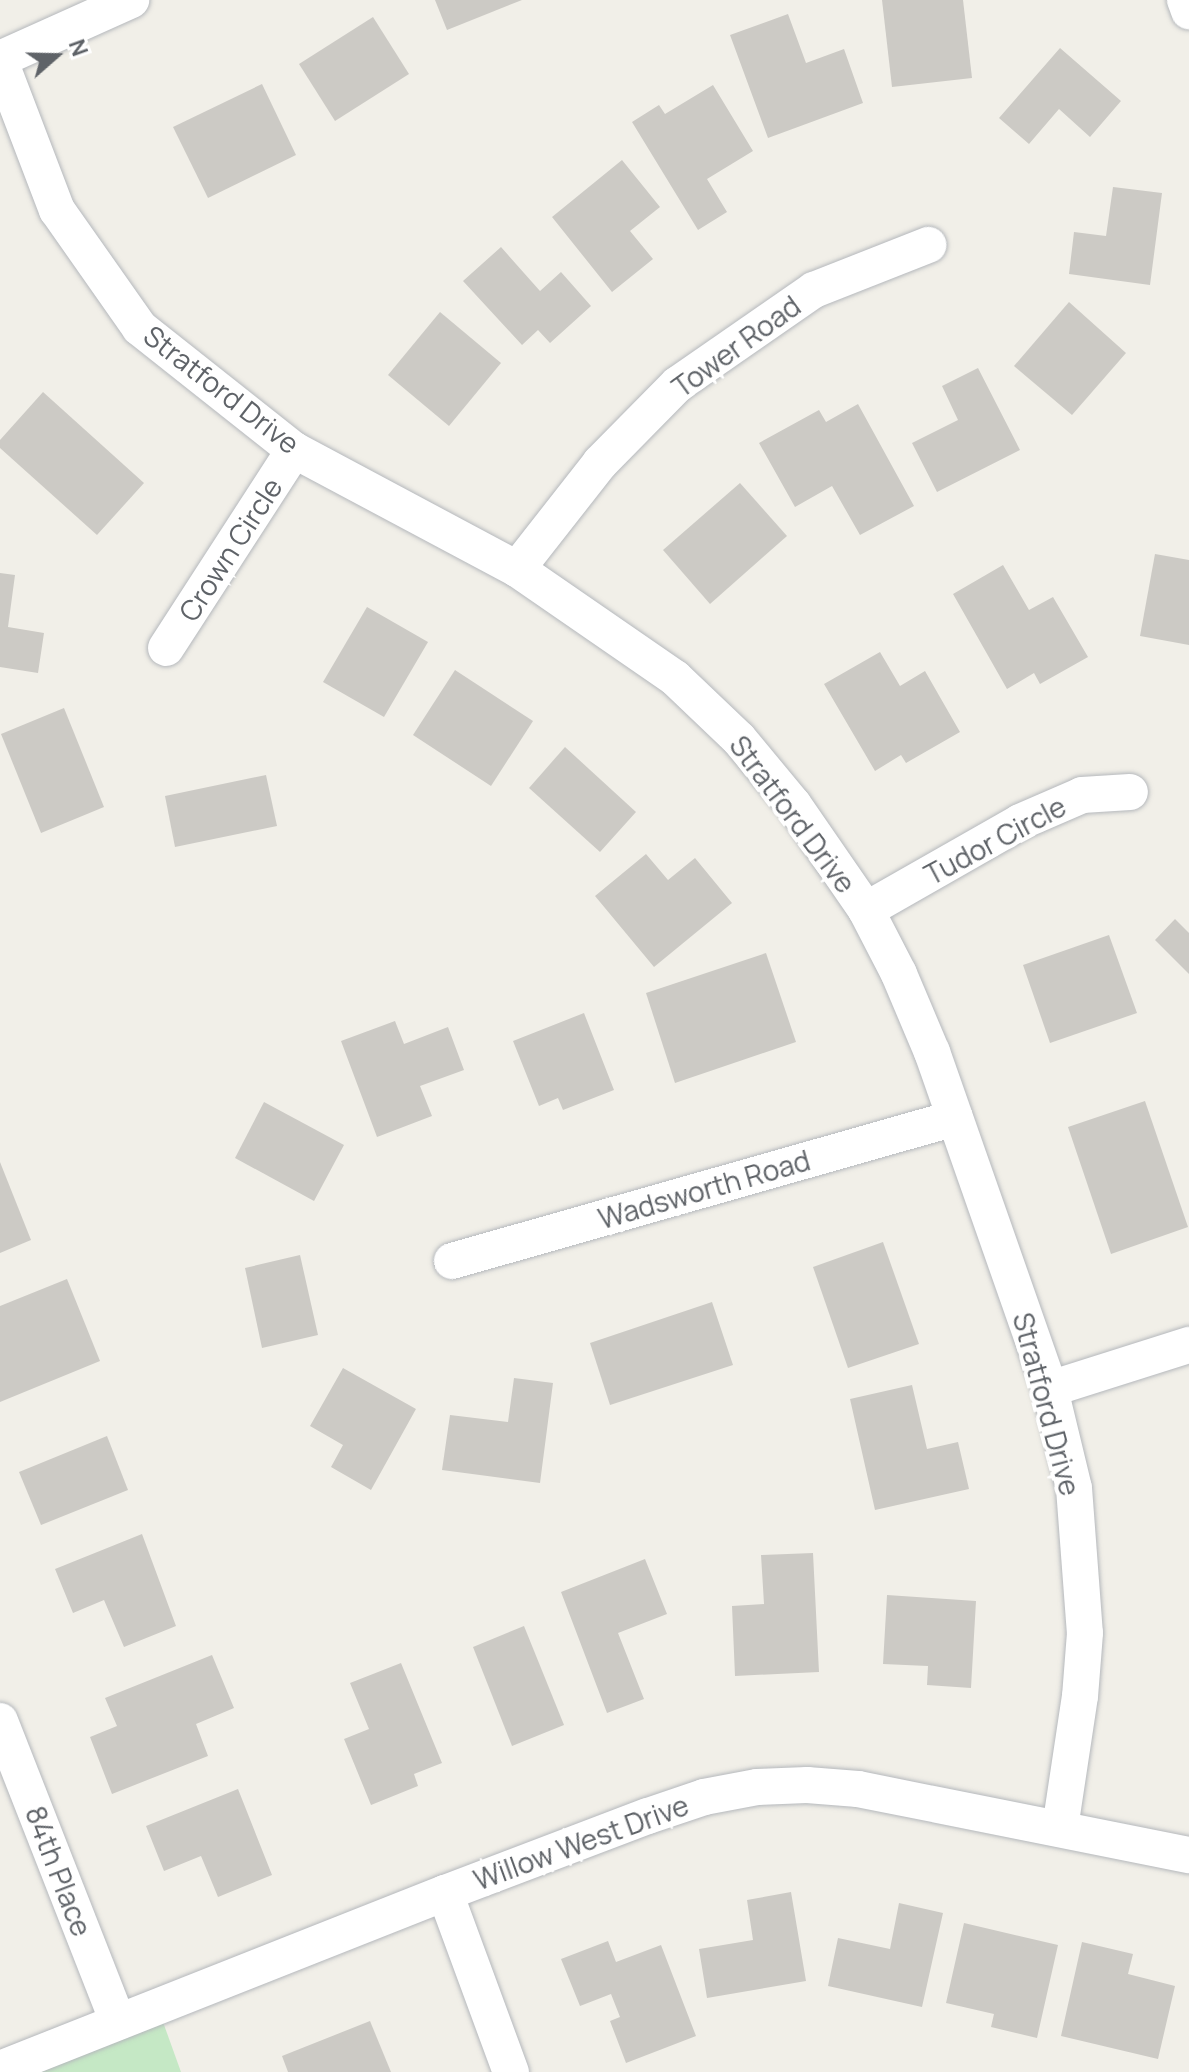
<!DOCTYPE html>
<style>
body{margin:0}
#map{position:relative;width:1189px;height:2072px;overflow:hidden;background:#f1efe8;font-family:Manrope,sans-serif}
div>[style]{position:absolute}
.green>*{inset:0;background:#c5e8c5}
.building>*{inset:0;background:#cccac5}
.roads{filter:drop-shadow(0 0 2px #b5b8bc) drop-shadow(0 0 2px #b5b8bc)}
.minor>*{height:36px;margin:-18px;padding:0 18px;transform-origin:18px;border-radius:18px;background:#fff}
span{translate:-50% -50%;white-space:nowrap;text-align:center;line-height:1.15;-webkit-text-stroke:8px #fff;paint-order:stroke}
.street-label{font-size:28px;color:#5f6368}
.north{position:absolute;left:16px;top:16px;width:80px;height:80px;-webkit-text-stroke:6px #fff;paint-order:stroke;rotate:70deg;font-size:22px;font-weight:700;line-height:32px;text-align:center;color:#5f6368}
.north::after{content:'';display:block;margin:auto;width:28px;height:36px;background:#5f6368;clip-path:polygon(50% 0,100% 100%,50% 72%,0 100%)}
</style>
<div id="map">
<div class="green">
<div style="clip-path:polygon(163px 2022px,181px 2072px,39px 2072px)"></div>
</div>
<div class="building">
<div style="clip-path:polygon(435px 0,522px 0,447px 30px)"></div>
<div style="clip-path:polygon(882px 0,963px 0,972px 78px,892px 87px)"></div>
<div style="clip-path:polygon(788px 14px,806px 63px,844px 49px,863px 103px,768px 138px,730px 35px)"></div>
<div style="clip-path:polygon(373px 17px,409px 74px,335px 121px,299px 64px)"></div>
<div style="clip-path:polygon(1060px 48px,1121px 101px,1090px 137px,1059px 109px,1029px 144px,999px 118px)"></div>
<div style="clip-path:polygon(262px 84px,296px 155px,208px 198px,173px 127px)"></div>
<div style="clip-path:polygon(713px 85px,753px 151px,707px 179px,727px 212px,698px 230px,632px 122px,659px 105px,665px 114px)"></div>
<div style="clip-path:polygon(622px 160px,660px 207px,630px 231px,653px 259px,612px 292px,552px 217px)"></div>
<div style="clip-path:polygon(1113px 187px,1162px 193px,1150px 285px,1069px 274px,1074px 232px,1106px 236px)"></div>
<div style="clip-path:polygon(501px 247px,540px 291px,561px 272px,591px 306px,550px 343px,538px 330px,522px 345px,463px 281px)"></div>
<div style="clip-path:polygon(1069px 302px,1126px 353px,1072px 415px,1014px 366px)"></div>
<div style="clip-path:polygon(440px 312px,501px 363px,449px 426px,388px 375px)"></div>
<div style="clip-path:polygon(978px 368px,1020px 450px,937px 492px,912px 443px,958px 420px,942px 386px)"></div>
<div style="clip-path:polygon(43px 392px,144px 483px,97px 535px,0 448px,0 440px)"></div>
<div style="clip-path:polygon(858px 404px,914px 506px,860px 535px,832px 486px,795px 507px,759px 443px,819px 410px,826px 422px)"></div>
<div style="clip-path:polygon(740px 483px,787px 536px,710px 604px,663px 550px)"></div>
<div style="clip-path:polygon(1155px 554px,1189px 560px,1189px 645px,1140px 636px)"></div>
<div style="clip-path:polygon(1003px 565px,1029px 610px,1053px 597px,1088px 657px,1040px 684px,1034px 673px,1007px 689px,953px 594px)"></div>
<div style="clip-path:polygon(0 573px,15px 575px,8px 627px,44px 633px,38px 673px,0 667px)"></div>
<div style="clip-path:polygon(367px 607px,428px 642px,384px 717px,323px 682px)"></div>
<div style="clip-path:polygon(880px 652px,900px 686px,925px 671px,960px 732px,906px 763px,901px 755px,875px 771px,824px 684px)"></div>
<div style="clip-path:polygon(455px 670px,533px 721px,491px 786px,413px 735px)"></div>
<div style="clip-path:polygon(64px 708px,104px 807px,41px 833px,1px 734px)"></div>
<div style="clip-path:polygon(565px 747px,636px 812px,600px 852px,529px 788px)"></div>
<div style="clip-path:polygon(266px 775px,277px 826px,175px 847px,165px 796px)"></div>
<div style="clip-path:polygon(646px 854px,668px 880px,695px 858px,732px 903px,654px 967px,595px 896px)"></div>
<div style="clip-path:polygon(1175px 919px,1189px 933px,1189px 974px,1155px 940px)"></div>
<div style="clip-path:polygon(1109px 935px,1137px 1013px,1050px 1043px,1023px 965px)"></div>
<div style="clip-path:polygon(766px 953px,796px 1042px,675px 1083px,646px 993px)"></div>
<div style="clip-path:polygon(584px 1013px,614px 1090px,563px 1110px,558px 1098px,539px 1106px,513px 1041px)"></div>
<div style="clip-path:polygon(395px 1021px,404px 1044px,448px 1027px,464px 1070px,420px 1086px,432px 1116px,377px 1137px,341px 1041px)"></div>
<div style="clip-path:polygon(1145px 1101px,1188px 1227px,1111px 1254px,1068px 1127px)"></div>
<div style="clip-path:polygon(264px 1102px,344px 1145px,314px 1201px,235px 1158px)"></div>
<div style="clip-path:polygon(0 1162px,31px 1240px,0 1253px)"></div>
<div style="clip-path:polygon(883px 1242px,919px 1344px,848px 1368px,813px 1267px)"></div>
<div style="clip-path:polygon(300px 1255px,318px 1335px,262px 1348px,245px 1268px)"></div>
<div style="clip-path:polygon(67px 1279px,100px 1361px,0 1402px,0 1306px)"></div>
<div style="clip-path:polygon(712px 1302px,733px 1365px,610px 1405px,590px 1343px)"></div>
<div style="clip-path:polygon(343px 1368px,416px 1409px,371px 1490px,331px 1467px,343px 1445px,310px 1426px)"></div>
<div style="clip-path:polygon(514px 1378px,553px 1383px,540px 1483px,442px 1470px,450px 1415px,508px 1422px)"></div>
<div style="clip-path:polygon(912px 1385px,927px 1449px,958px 1442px,969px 1489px,875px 1510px,850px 1399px)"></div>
<div style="clip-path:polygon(107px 1436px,128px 1490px,41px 1525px,19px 1472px)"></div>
<div style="clip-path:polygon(142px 1534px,176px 1626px,124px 1647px,104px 1600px,73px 1613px,55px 1569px)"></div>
<div style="clip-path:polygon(813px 1553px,819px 1672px,735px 1676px,732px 1606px,764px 1604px,761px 1555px)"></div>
<div style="clip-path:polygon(645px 1559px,667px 1614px,618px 1633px,644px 1699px,607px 1713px,561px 1592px)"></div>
<div style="clip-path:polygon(887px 1595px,976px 1601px,971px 1688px,927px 1685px,928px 1666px,883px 1664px)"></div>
<div style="clip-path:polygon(524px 1626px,564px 1725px,512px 1746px,473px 1647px)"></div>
<div style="clip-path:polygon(212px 1655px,234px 1708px,196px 1724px,208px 1756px,112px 1794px,90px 1737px,117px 1726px,105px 1698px)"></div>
<div style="clip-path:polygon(401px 1663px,442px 1763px,414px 1774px,418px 1786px,371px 1805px,344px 1739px,369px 1729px,350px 1683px)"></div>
<div style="clip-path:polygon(238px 1789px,272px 1875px,218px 1897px,201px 1856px,164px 1871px,146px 1826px)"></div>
<div style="clip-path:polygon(791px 1892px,806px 1981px,707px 1998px,699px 1949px,753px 1940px,747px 1900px)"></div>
<div style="clip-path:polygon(899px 1903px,943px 1913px,922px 2007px,828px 1986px,838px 1938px,890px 1949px)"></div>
<div style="clip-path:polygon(964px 1923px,1058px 1945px,1037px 2038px,991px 2027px,994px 2014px,946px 2003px)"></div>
<div style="clip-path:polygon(608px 1941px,616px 1962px,661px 1945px,696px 2036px,626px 2063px,610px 2021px,620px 2017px,611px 1994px,580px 2006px,561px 1959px)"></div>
<div style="clip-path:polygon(1082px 1942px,1133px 1954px,1128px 1974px,1175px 1986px,1158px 2059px,1061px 2036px)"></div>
<div style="clip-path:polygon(370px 2021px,391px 2072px,288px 2072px,282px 2056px)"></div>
</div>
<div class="roads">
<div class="minor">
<div style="left:1185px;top:0;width:12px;rotate:70deg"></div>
<div style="left:0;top:59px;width:144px;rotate:-24.2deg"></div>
<div style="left:0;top:61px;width:160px;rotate:69.1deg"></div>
<div style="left:57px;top:210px;width:144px;rotate:54.9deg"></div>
<div style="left:140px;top:328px;width:196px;rotate:38.4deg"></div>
<div style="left:294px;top:450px;width:253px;rotate:28.1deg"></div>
<div style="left:517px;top:569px;width:192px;rotate:34.6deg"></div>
<div style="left:675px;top:678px;width:88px;rotate:43.6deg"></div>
<div style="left:739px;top:739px;width:85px;rotate:50.3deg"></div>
<div style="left:793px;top:804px;width:129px;rotate:55.4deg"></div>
<div style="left:866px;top:910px;width:72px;rotate:62.7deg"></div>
<div style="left:899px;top:974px;width:85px;rotate:67.1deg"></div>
<div style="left:932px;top:1052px;width:357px;rotate:70.7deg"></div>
<div style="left:1050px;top:1389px;width:102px;rotate:76.4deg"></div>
<div style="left:1074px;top:1488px;width:145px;rotate:85.7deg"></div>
<div style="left:1085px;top:1633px;width:63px;rotate:94.5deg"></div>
<div style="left:1080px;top:1696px;width:134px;rotate:98.6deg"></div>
<div style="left:517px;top:569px;width:135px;rotate:-51.9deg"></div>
<div style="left:600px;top:463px;width:111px;rotate:-45.4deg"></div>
<div style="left:678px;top:384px;width:165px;rotate:-34.7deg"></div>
<div style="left:814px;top:290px;width:123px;rotate:-21.5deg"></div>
<div style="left:166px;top:648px;width:236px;rotate:-57.1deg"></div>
<div style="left:866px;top:910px;width:177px;rotate:-29.7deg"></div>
<div style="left:1020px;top:822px;width:68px;rotate:-23.5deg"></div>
<div style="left:1082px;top:795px;width:48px;rotate:-3.6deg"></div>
<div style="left:452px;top:1261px;width:523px;rotate:-15.87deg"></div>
<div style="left:1050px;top:1389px;width:146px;rotate:-17.6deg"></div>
<div style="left:0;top:1721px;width:323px;rotate:68.6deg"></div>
<div style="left:445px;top:1893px;width:191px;rotate:69.8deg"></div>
<div style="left:0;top:2069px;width:479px;rotate:-21.6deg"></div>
<div style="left:445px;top:1893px;width:217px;rotate:-20.8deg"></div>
<div style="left:648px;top:1816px;width:59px;rotate:-18.7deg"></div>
<div style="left:704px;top:1797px;width:54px;rotate:-10.7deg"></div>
<div style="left:757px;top:1787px;width:50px;rotate:-2.3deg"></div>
<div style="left:807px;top:1785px;width:51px;rotate:4.5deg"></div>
<div style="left:858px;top:1789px;width:338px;rotate:11.3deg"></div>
</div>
</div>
<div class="street-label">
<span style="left:736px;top:346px;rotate:-36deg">Tower Road</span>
<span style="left:222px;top:389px;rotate:38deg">Stratford Drive</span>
<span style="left:230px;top:549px;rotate:-57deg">Crown Circle</span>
<span style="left:793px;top:814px;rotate:53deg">Stratford Drive</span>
<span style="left:995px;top:840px;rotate:-28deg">Tudor Circle</span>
<span style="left:704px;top:1189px;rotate:-16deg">Wadsworth Road</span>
<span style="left:1047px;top:1404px;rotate:75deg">Stratford Drive</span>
<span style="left:581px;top:1842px;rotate:-20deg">Willow West Drive</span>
<span style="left:59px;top:1871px;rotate:69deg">84th Place</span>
</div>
<div class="north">N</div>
</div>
